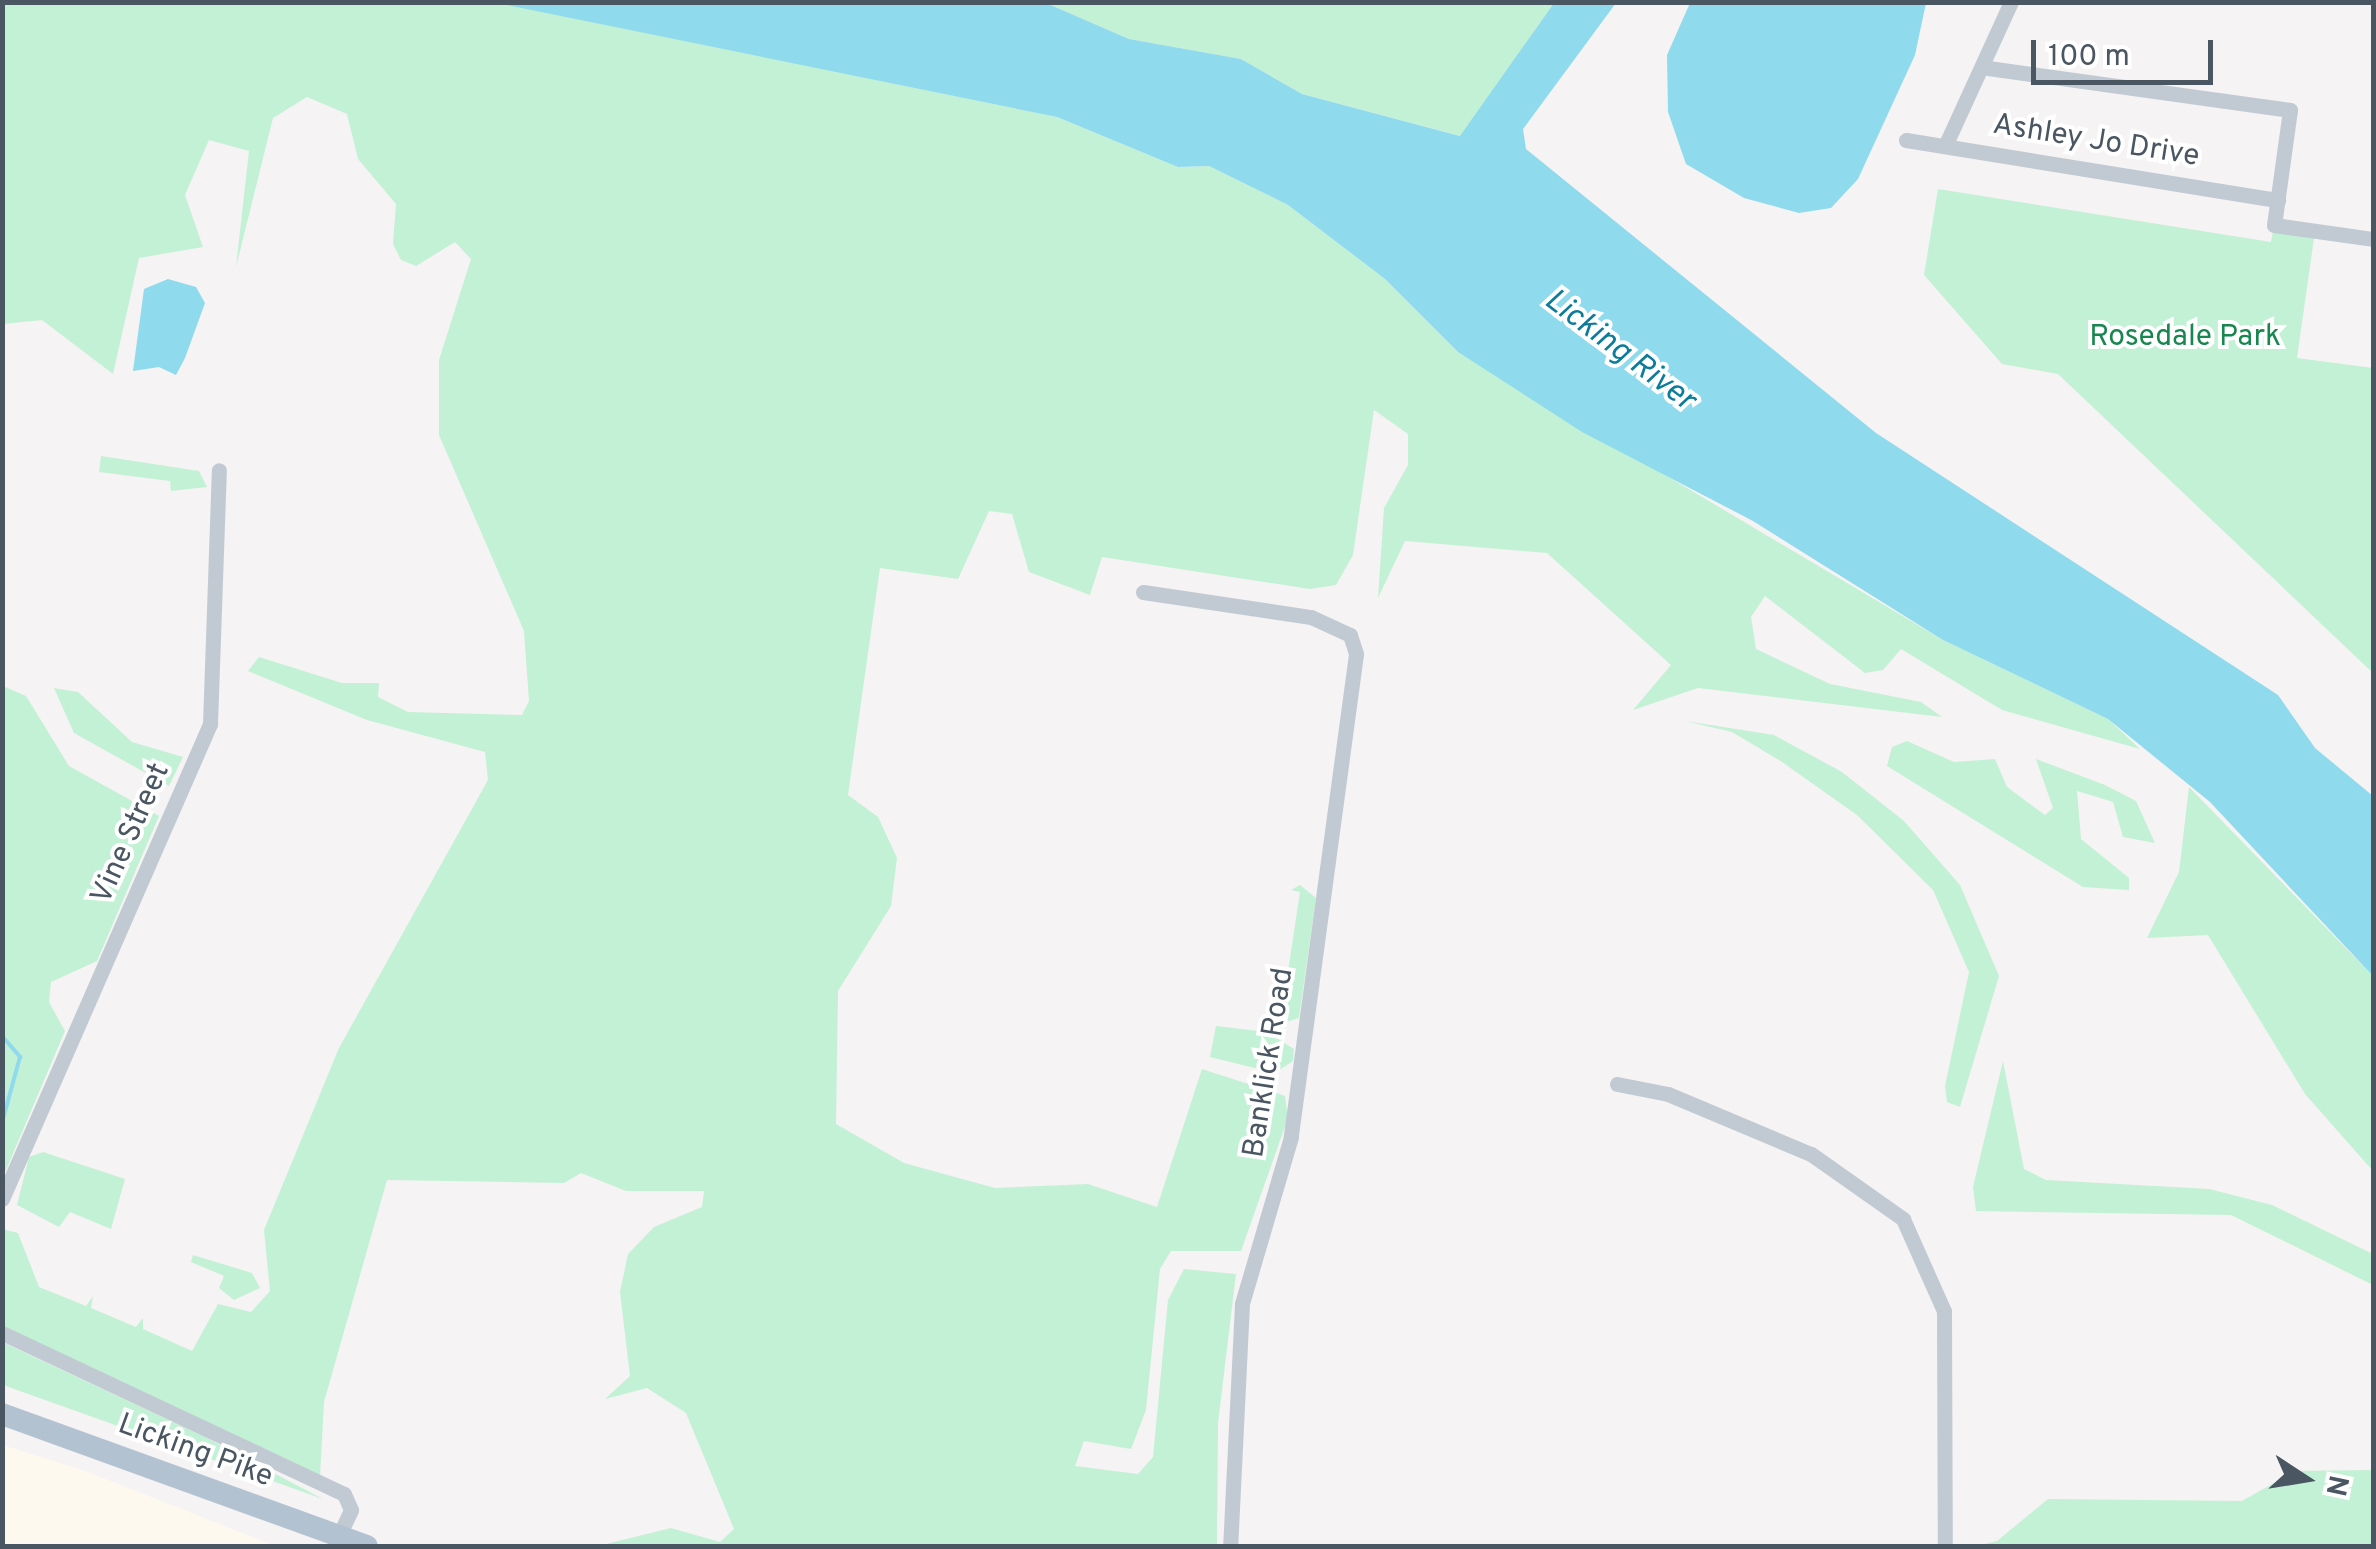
<!DOCTYPE html>
<style>
body{margin:0}
#map{position:relative;width:2376px;height:1549px;overflow:hidden;background:#f5f3f3;font-family:Overpass,sans-serif}
div>[style]{position:absolute}
.commercial>*{inset:0;background:#fdf9ef}
.green>*{inset:0;background:#c3f1d5}
.water>*{inset:0;background:#90daee}
.stream>*{height:4px;margin:-2px;padding:0 2px;transform-origin:2px;border-radius:2px;background:#90daee}
.street>*{height:15px;margin:-7.5px;padding:0 7.5px;transform-origin:7.5px;border-radius:7.5px;background:#c1cad2}
.primary>*{height:22px;margin:-11px;padding:0 11px;transform-origin:11px;border-radius:11px;background:#b3c2d1}
span{translate:-50% -50%;white-space:nowrap;text-align:center;line-height:1.15;-webkit-text-stroke:8px #fff;paint-order:stroke}
.street-label{font-size:30px;color:#4a5661}
.park-label{font-size:30px;color:#17864f}
.water-label{font-size:32px;color:#0c7c9b;font-style:italic}
.frame{position:absolute;inset:0;border:5px solid #4a5661;pointer-events:none}
.north{position:absolute;left:2256px;top:1429px;width:100px;height:100px;-webkit-text-stroke:8px #fff;paint-order:stroke;rotate:102deg;font-size:28px;font-weight:700;line-height:40px;text-align:center;color:#4a5661}
.north::after{content:'';display:block;margin:auto;width:35px;height:45px;background:#4a5661;clip-path:polygon(50% 0,100% 100%,50% 72%,0 100%)}
.scale{position:absolute;left:2031px;top:40px;width:182px;height:45px;box-sizing:border-box;border:5px solid #4a5661;border-top:0;padding-left:12px;font-size:30px;line-height:35px;white-space:nowrap;color:#4a5661;-webkit-text-stroke:8px #fff;paint-order:stroke}
</style>
<div id="map">
<div class="commercial">
<div style="clip-path:polygon(3px 1445px,88px 1472px,275px 1546px,3px 1546px)"></div>
</div>
<div class="green">
<div style="clip-path:polygon(497px 2px,1057px 117px,1178px 167px,1209px 166px,1288px 205px,1385px 279px,1458px 352px,1943px 640px,2108px 719px,2140px 749px,2002px 710px,1901px 649px,1883px 670px,1865px 673px,1765px 596px,1751px 617px,1756px 649px,1830px 684px,1921px 702px,1942px 717px,1698px 688px,1633px 710px,1671px 665px,1547px 553px,1405px 541px,1378px 598px,1384px 508px,1408px 465px,1408px 434px,1374px 410px,1353px 555px,1336px 585px,1310px 589px,1102px 557px,1090px 595px,1029px 572px,1012px 514px,989px 511px,958px 579px,880px 568px,848px 795px,878px 817px,897px 858px,891px 906px,838px 991px,836px 1124px,904px 1163px,995px 1188px,1088px 1184px,1157px 1207px,1202px 1069px,1285px 1096px,1288px 1118px,1241px 1251px,1171px 1251px,1160px 1269px,1146px 1410px,1131px 1449px,1084px 1441px,1075px 1466px,1138px 1474px,1153px 1457px,1168px 1300px,1184px 1269px,1236px 1274px,1218px 1423px,1217px 1546px,598px 1546px,671px 1528px,720px 1542px,734px 1529px,686px 1413px,647px 1388px,605px 1399px,630px 1376px,620px 1292px,628px 1254px,654px 1227px,702px 1207px,704px 1191px,626px 1191px,581px 1173px,564px 1183px,387px 1180px,324px 1402px,320px 1477px,3px 1326px,2px 1229px,18px 1233px,39px 1287px,86px 1306px,93px 1296px,91px 1308px,136px 1327px,143px 1318px,143px 1329px,192px 1351px,218px 1304px,251px 1312px,270px 1291px,264px 1230px,339px 1048px,488px 780px,485px 752px,367px 720px,248px 671px,259px 657px,342px 683px,379px 683px,378px 697px,408px 712px,522px 715px,529px 701px,524px 631px,439px 435px,439px 360px,471px 259px,455px 242px,416px 266px,401px 260px,393px 244px,396px 204px,358px 159px,347px 114px,307px 97px,273px 118px,236px 267px,249px 151px,209px 140px,185px 195px,203px 247px,139px 258px,113px 374px,42px 320px,3px 324px,3px 3px)"></div>
<div style="clip-path:polygon(1046px 3px,1554px 3px,1461px 136px,1302px 94px,1241px 59px,1129px 39px)"></div>
<div style="clip-path:polygon(1938px 189px,2271px 242px,2274px 225px,2315px 231px,2297px 358px,2373px 368px,2373px 673px,2058px 374px,2002px 364px,1924px 275px)"></div>
<div style="clip-path:polygon(101px 456px,199px 471px,207px 487px,171px 491px,170px 481px,99px 472px)"></div>
<div style="clip-path:polygon(3px 686px,26px 696px,69px 766px,159px 816px,97px 961px,51px 982px,49px 1002px,65px 1031px,3px 1177px)"></div>
<div style="clip-path:polygon(54px 688px,78px 692px,132px 742px,183px 757px,169px 786px,74px 733px)"></div>
<div style="clip-path:polygon(1685px 721px,1774px 735px,1842px 772px,1904px 821px,1960px 885px,1999px 976px,1960px 1107px,1947px 1102px,1945px 1086px,1969px 972px,1933px 890px,1857px 815px,1782px 762px,1732px 732px)"></div>
<div style="clip-path:polygon(1907px 741px,1954px 762px,1995px 759px,2007px 787px,2045px 815px,2053px 808px,2036px 759px,2105px 785px,2136px 801px,2155px 843px,2123px 837px,2113px 802px,2077px 791px,2081px 839px,2129px 878px,2129px 890px,2083px 887px,1887px 766px,1892px 747px)"></div>
<div style="clip-path:polygon(2189px 787px,2373px 976px,2373px 1171px,2305px 1094px,2208px 935px,2147px 938px,2179px 872px)"></div>
<div style="clip-path:polygon(1300px 885px,1316px 898px,1299px 1018px,1280px 1024px,1300px 892px,1291px 890px)"></div>
<div style="clip-path:polygon(1216px 1026px,1267px 1032px,1294px 1049px,1293px 1061px,1275px 1073px,1210px 1057px)"></div>
<div style="clip-path:polygon(2003px 1061px,2024px 1169px,2046px 1180px,2209px 1189px,2272px 1205px,2373px 1254px,2373px 1285px,2231px 1215px,1976px 1211px,1973px 1187px)"></div>
<div style="clip-path:polygon(43px 1152px,125px 1179px,111px 1229px,70px 1212px,59px 1227px,17px 1205px,29px 1157px)"></div>
<div style="clip-path:polygon(193px 1255px,252px 1273px,260px 1288px,234px 1300px,219px 1288px,224px 1276px,191px 1262px)"></div>
<div style="clip-path:polygon(2px 1342px,203px 1436px,323px 1499px,3px 1385px)"></div>
<div style="clip-path:polygon(2373px 1470px,2373px 1546px,1976px 1546px,1997px 1541px,2048px 1499px,2242px 1501px,2295px 1471px)"></div>
</div>
<div class="water">
<div style="clip-path:polygon(497px 3px,1046px 3px,1129px 39px,1241px 59px,1302px 94px,1460px 136px,1554px 3px,1616px 3px,1523px 129px,1526px 149px,1876px 433px,2278px 695px,2315px 748px,2373px 796px,2373px 976px,2210px 802px,2108px 719px,1943px 640px,1753px 521px,1582px 432px,1458px 352px,1385px 279px,1288px 205px,1209px 166px,1178px 167px,1057px 117px)"></div>
<div style="clip-path:polygon(1690px 3px,1926px 3px,1915px 55px,1858px 179px,1831px 208px,1799px 213px,1744px 198px,1686px 164px,1668px 112px,1667px 55px)"></div>
<div style="clip-path:polygon(168px 279px,196px 287px,205px 303px,185px 358px,176px 375px,159px 367px,133px 371px,144px 289px)"></div>
</div>
<div class="stream">
<div style="left:2px;top:1036px;width:28px;rotate:49deg"></div>
<div style="left:20px;top:1057px;width:68px;rotate:105.3deg"></div>
</div>
<div class="street">
<div style="left:1988px;top:68px;width:305px;rotate:7.9deg"></div>
<div style="left:2290px;top:110px;width:116px;rotate:97.9deg"></div>
<div style="left:2274px;top:225px;width:101px;rotate:8deg"></div>
<div style="left:1906px;top:140px;width:377px;rotate:9.2deg"></div>
<div style="left:1945px;top:146px;width:158px;rotate:-65.4deg"></div>
<div style="left:1143px;top:592px;width:170px;rotate:8.5deg"></div>
<div style="left:1311px;top:617px;width:43px;rotate:24.8deg"></div>
<div style="left:1350px;top:635px;width:20px;rotate:72deg"></div>
<div style="left:1356px;top:654px;width:487px;rotate:97.7deg"></div>
<div style="left:1291px;top:1137px;width:174px;rotate:106.4deg"></div>
<div style="left:1242px;top:1304px;width:242px;rotate:92.8deg"></div>
<div style="left:1617px;top:1084px;width:52px;rotate:11.1deg"></div>
<div style="left:1668px;top:1094px;width:155px;rotate:22.8deg"></div>
<div style="left:1811px;top:1154px;width:113px;rotate:35.2deg"></div>
<div style="left:1903px;top:1219px;width:101px;rotate:66deg"></div>
<div style="left:1944px;top:1311px;width:235px;rotate:89.8deg"></div>
<div style="left:2px;top:1199px;width:519px;rotate:-66.35deg"></div>
<div style="left:210px;top:724px;width:254px;rotate:-88deg"></div>
<div style="left:2px;top:1333px;width:378px;rotate:25.2deg"></div>
<div style="left:344px;top:1494px;width:17px;rotate:66deg"></div>
<div style="left:351px;top:1510px;width:40px;rotate:115deg"></div>
</div>
<div class="primary">
<div style="left:2px;top:1414px;width:388px;rotate:19.9deg"></div>
</div>
<div class="street-label">
<span style="left:2096px;top:142px;rotate:9deg">Ashley Jo Drive</span>
<span style="left:132px;top:834px;rotate:-66deg">Vine Street</span>
<span style="left:1270px;top:1063px;rotate:-81deg">Banklick Road</span>
<span style="left:195px;top:1452px;rotate:20deg">Licking Pike</span>
</div>
<div class="park-label">
<span style="left:2185px;top:338px">Rosedale Park</span>
</div>
<div class="water-label">
<span style="left:1619px;top:351px;rotate:37deg">Licking River</span>
</div>
<div class="frame"></div>
<div class="north">N</div>
<div class="scale">100 m</div>
</div>
